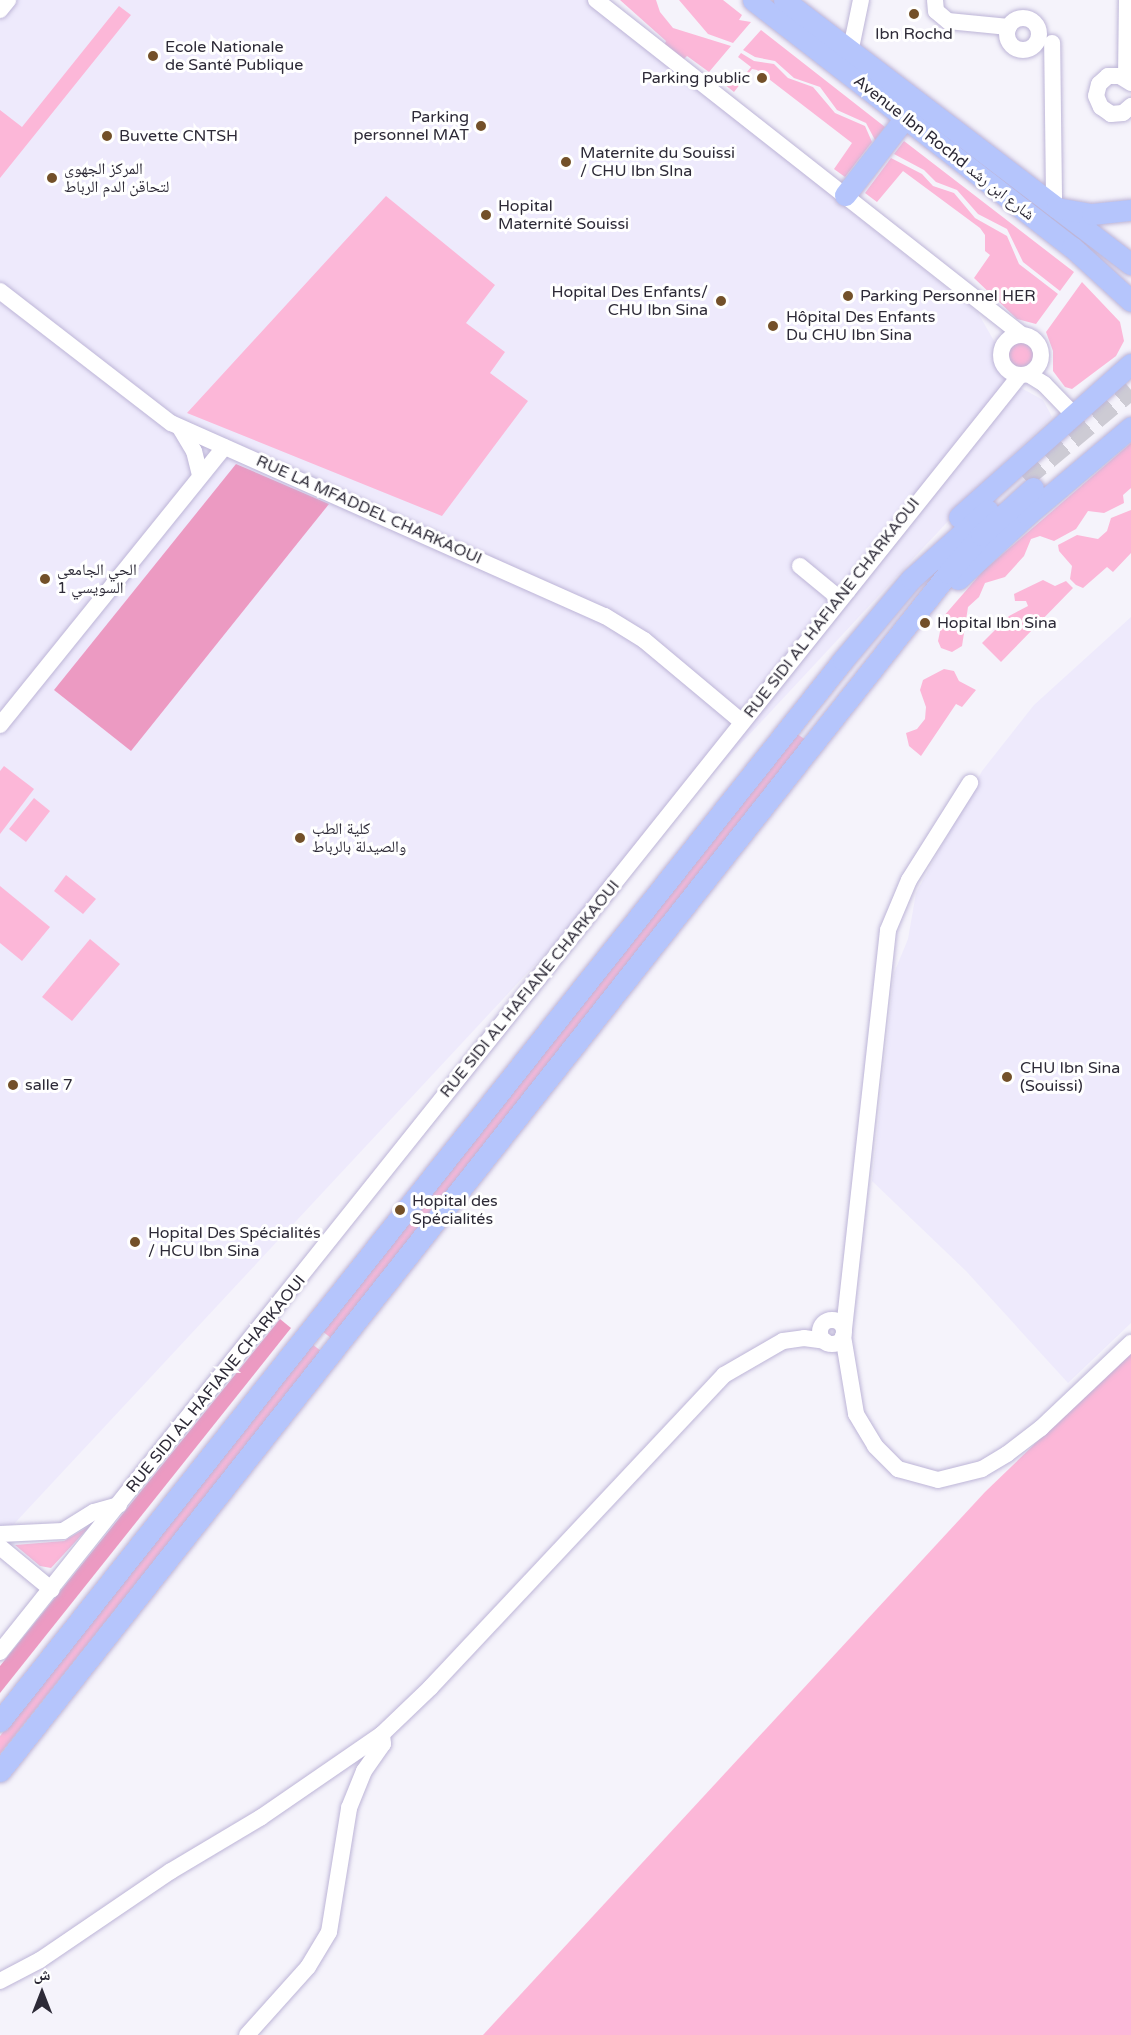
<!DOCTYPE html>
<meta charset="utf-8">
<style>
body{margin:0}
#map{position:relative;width:1131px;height:2035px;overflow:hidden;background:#f5f3fb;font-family:"Varela Round","Noto Naskh Arabic",sans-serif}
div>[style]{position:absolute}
.built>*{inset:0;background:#eeeafc}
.green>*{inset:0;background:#fcb7d8}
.round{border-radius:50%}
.forest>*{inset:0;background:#ec9ac2}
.major-tunnel>*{height:21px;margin-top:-10.5px;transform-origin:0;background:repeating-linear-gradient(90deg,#cdcbd4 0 21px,transparent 0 31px)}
.roads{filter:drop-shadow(0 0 2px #bdb5d7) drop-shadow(0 0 2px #bdb5d7)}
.minor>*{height:16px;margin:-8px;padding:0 8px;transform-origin:8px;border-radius:8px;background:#fff}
.minor>.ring{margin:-8px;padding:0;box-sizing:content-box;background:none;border:16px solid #fff;border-radius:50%}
.major>*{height:21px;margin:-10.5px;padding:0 10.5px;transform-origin:10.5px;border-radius:10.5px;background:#b5c5fc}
.dots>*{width:16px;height:16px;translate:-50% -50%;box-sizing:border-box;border:3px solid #fff;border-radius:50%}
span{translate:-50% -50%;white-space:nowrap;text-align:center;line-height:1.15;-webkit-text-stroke:6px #fff;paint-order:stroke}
.poi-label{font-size:16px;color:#2d2a37}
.left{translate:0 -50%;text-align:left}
.right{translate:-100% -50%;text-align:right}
.street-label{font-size:16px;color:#2d2a37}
.north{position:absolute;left:12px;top:1963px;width:60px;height:60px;-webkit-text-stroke:4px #fff;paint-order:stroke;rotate:0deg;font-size:16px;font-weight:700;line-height:24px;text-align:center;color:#2d2a37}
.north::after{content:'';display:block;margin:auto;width:21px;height:27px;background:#2d2a37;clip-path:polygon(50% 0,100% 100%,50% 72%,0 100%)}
</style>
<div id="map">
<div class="built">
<div style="clip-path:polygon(0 0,587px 0,978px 313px,1021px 388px,1043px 400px,1052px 417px,992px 474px,0 1539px)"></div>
<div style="clip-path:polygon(1131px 617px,1131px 1323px,1068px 1383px,966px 1271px,872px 1181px,894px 973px,908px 939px,916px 893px,982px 771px,1034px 705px)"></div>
</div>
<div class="green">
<div style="clip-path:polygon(620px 0,656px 0,660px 12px,673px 28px,731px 46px,709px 72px,687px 56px,683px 60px,664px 45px,666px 41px)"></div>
<div style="clip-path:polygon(679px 0,723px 0,742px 15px,739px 20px,751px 22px,733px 43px,708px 34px)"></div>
<div style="clip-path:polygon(119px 6px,131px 15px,0 178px,0 110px,22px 127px)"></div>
<div style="clip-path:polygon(761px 30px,885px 127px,875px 140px,866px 123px,837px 110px,820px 87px,794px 78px,775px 61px,755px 57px,743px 50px)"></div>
<div style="clip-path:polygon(741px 53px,754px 61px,774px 64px,788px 78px,813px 87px,835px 113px,865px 126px,872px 142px,845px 177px,834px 169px,852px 143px,757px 70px,752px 69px,734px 92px,719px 80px,722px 76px,736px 86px,751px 67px,738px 57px)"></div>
<div style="clip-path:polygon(904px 141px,1074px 272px,1060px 291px,1023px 262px,1007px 229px,978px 214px,957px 190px,936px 182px,924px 170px,894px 154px)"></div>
<div style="clip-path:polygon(891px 158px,922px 174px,933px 186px,954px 193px,975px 218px,1007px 236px,1019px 264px,1058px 294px,1036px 324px,1017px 319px,974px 278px,990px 255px,985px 251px,985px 235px,980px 228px,903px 171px,877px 202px,865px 193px)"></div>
<div style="clip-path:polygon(386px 196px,495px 285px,466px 323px,505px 352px,490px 373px,528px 401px,442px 516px,187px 413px)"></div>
<div style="clip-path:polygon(1082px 282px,1120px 322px,1124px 341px,1116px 356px,1072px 389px,1065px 387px,1053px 371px,1053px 351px,1046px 332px)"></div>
<div class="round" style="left:1006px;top:339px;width:30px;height:30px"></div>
<div style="clip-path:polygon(1131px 443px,1131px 488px,1123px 495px,1124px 503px,1104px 513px,1088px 511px,1076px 529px,1054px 541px,1040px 536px,1031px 539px,1024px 556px,1005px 577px,985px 583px,979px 597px,968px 607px,962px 646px,952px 652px,941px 648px,938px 641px,943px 617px,983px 571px)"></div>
<div style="clip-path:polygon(1131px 510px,1131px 553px,1113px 572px,1107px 567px,1083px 588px,1076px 585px,1070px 579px,1072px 566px,1059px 551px,1058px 545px,1077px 535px,1098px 539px,1107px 531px,1111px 518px)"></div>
<div style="clip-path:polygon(1043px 580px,1055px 586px,1066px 581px,1073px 588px,1001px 662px,982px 643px,1009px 616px,1028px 606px,1026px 601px,1015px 601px,1014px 594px)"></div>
<div style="clip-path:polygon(944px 669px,954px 671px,959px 681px,976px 690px,962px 707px,956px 704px,921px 756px,909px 746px,906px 733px,917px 729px,925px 719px,926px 707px,920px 690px,923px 680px)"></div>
<div style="clip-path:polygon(797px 734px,806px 740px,331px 1338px,322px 1331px)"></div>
<div style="clip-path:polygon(4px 766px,34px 789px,0 834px,0 771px)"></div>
<div style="clip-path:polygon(34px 798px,50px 811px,26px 842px,9px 829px)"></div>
<div style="clip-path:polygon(66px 875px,96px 899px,83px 914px,54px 891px)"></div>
<div style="clip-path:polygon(0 886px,50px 927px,22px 961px,0 943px)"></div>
<div style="clip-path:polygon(90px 939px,120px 964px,72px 1021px,42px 997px)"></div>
<div style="clip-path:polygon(312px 1344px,321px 1351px,0 1754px,0 1736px)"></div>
<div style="clip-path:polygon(1131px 1351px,1131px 2035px,483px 2035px,985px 1492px)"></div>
<div style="clip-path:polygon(91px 1525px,51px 1568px,40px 1566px,15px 1545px,64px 1541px)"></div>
</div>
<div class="forest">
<div style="clip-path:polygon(236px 464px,329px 504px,131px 751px,54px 690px)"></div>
<div style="clip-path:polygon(280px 1319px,291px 1328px,0 1693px,0 1666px)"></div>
</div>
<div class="major-tunnel">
<div style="left:1024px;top:478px;width:139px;rotate:-39.8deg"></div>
</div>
<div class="roads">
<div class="minor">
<div style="left:596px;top:0;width:542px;rotate:38.18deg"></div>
<div style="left:935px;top:0;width:11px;rotate:85deg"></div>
<div style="left:936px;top:11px;width:16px;rotate:40deg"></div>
<div style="left:948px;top:21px;width:61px;rotate:5.6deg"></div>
<div style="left:0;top:10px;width:13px;rotate:-51deg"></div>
<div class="ring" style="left:1007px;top:18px;width:16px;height:16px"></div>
<div style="left:850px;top:53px;width:54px;rotate:-78.3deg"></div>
<div style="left:1126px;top:78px;width:78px;rotate:-89.3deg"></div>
<div style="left:1131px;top:83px;width:13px;rotate:-148deg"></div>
<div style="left:1120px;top:76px;width:12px;rotate:180deg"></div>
<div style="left:1108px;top:76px;width:12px;rotate:138deg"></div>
<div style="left:1099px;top:84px;width:12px;rotate:104deg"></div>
<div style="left:1096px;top:96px;width:12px;rotate:66deg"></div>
<div style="left:1101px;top:107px;width:12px;rotate:35deg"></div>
<div style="left:1111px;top:114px;width:12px;rotate:-5deg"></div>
<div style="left:1123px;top:113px;width:11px;rotate:-41deg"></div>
<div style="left:1051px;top:206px;width:10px;rotate:-73deg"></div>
<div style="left:1054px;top:196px;width:153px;rotate:-90.7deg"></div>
<div style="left:0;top:291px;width:216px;rotate:37.7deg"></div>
<div style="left:171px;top:423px;width:475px;rotate:24deg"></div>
<div style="left:605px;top:616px;width:46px;rotate:31.6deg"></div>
<div style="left:644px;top:640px;width:128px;rotate:39.9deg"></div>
<div class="ring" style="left:1001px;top:335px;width:24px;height:24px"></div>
<div style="left:1028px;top:374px;width:19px;rotate:32deg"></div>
<div style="left:1044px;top:384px;width:43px;rotate:45.9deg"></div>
<div style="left:180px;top:428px;width:27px;rotate:59deg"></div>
<div style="left:194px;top:451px;width:25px;rotate:76deg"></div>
<div style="left:800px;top:566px;width:52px;rotate:39.5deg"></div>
<div style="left:0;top:725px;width:357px;rotate:-51.1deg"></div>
<div class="ring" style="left:820px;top:1320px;width:8px;height:8px"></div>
<div style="left:844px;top:1329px;width:401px;rotate:-83.7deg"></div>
<div style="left:888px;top:930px;width:54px;rotate:-67.2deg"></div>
<div style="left:909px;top:880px;width:115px;rotate:-57.8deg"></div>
<div style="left:843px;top:1336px;width:79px;rotate:80.5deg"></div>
<div style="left:856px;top:1414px;width:37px;rotate:59deg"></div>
<div style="left:875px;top:1446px;width:33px;rotate:45deg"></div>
<div style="left:898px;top:1469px;width:41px;rotate:15.4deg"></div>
<div style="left:938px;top:1480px;width:45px;rotate:-14deg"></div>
<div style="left:982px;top:1469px;width:29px;rotate:-31deg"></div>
<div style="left:1007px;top:1454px;width:43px;rotate:-37.4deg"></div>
<div style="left:1041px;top:1428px;width:124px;rotate:-43.4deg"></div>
<div style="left:0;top:1534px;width:63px;rotate:-2.7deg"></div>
<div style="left:63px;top:1531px;width:36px;rotate:-32deg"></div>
<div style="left:94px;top:1512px;width:26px;rotate:-16deg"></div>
<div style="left:0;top:1547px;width:67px;rotate:39.6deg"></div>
<div style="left:0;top:1652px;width:1634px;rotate:-51.38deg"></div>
<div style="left:0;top:1981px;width:45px;rotate:-27.7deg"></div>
<div style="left:40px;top:1960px;width:158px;rotate:-34.2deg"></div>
<div style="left:171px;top:1871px;width:104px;rotate:-30.8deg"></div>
<div style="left:260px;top:1818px;width:148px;rotate:-34.5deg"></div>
<div style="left:382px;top:1734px;width:68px;rotate:-43.8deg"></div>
<div style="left:431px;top:1687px;width:428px;rotate:-46.8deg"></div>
<div style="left:724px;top:1375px;width:68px;rotate:-30deg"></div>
<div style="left:783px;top:1341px;width:21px;rotate:-8deg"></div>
<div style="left:804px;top:1338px;width:21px;rotate:8deg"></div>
<div style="left:247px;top:2035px;width:91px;rotate:-48.1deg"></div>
<div style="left:308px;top:1967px;width:41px;rotate:-59deg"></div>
<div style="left:329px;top:1932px;width:126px;rotate:-80.8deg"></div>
<div style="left:349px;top:1808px;width:40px;rotate:-68deg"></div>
<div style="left:364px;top:1771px;width:33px;rotate:-55deg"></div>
<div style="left:383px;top:1744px;width:10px;rotate:-96deg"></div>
</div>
<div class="major">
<div style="left:753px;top:0;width:403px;rotate:37.8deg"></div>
<div style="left:1072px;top:247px;width:80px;rotate:42.5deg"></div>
<div style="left:784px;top:0;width:436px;rotate:37.3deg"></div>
<div style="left:845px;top:195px;width:98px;rotate:-52.1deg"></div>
<div style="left:1057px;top:208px;width:36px;rotate:10deg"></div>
<div style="left:1092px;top:214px;width:39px;rotate:-6deg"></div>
<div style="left:959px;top:517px;width:230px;rotate:-41.7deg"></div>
<div style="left:958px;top:579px;width:94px;rotate:-42.8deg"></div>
<div style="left:1027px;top:515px;width:136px;rotate:-40.2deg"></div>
<div style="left:0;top:1721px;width:1355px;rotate:-51.53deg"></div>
<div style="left:843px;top:660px;width:106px;rotate:-50deg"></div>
<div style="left:911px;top:579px;width:103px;rotate:-41.9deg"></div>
<div style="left:0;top:1771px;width:1528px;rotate:-51.64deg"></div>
<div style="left:948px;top:573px;width:50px;rotate:-49deg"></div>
<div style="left:981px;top:535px;width:70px;rotate:-42.1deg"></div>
</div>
</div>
<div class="dots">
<div style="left:914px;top:14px;background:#735029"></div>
<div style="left:153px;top:56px;background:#735029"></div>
<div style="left:762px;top:78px;background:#735029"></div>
<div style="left:481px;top:126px;background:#735029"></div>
<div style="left:107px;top:136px;background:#735029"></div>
<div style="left:566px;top:162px;background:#735029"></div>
<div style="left:52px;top:178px;background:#735029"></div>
<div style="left:486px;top:215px;background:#735029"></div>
<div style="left:848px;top:296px;background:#735029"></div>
<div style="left:721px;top:301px;background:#735029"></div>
<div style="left:773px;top:326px;background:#735029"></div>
<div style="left:45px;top:579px;background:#735029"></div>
<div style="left:925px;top:623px;background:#735029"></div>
<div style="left:300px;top:838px;background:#735029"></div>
<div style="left:1007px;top:1077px;background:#735029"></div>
<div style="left:13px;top:1085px;background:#735029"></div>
<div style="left:400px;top:1210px;background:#735029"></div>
<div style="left:135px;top:1242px;background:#735029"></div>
</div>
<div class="poi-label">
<span style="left:914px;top:34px">Ibn Rochd</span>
<span class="left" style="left:165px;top:56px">Ecole Nationale<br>de Santé Publique</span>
<span class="right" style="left:750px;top:78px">Parking public</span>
<span class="right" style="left:469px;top:126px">Parking<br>personnel MAT</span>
<span class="left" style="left:119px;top:136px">Buvette CNTSH</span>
<span class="left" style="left:580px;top:162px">Maternite du Souissi<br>/ CHU Ibn SIna</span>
<span class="left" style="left:64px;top:178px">المركز الجهوي<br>لتحاقن الدم الرباط</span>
<span class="left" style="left:498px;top:215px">Hopital<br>Maternité Souissi</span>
<span class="right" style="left:708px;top:301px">Hopital Des Enfants/<br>CHU Ibn Sina</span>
<span class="left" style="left:860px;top:296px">Parking Personnel HER</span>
<span class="left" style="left:786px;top:326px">Hôpital Des Enfants<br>Du CHU Ibn Sina</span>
<span class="left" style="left:57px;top:579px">الحي الجامعي<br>السويسي 1</span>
<span class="left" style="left:937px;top:623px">Hopital Ibn Sina</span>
<span class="left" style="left:312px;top:838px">كلية الطب<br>والصيدلة بالرباط</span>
<span class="left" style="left:1020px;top:1077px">CHU Ibn Sina<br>(Souissi)</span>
<span class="left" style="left:25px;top:1085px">salle 7</span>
<span class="left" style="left:412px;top:1210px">Hopital des<br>Spécialités</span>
<span class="left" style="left:148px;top:1242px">Hopital Des Spécialités<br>/ HCU Ibn Sina</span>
</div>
<div class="street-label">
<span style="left:944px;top:148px;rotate:38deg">Avenue Ibn Rochd شارع ابن رشد</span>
<span style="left:369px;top:510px;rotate:24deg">RUE LA MFADDEL CHARKAOUI</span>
<span style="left:832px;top:608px;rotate:-52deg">RUE SIDI AL HAFIANE CHARKAOUI</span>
<span style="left:530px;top:989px;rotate:-51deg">RUE SIDI AL HAFIANE CHARKAOUI</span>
<span style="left:216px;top:1384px;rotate:-51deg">RUE SIDI AL HAFIANE CHARKAOUI</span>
</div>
<div class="north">ش</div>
</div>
